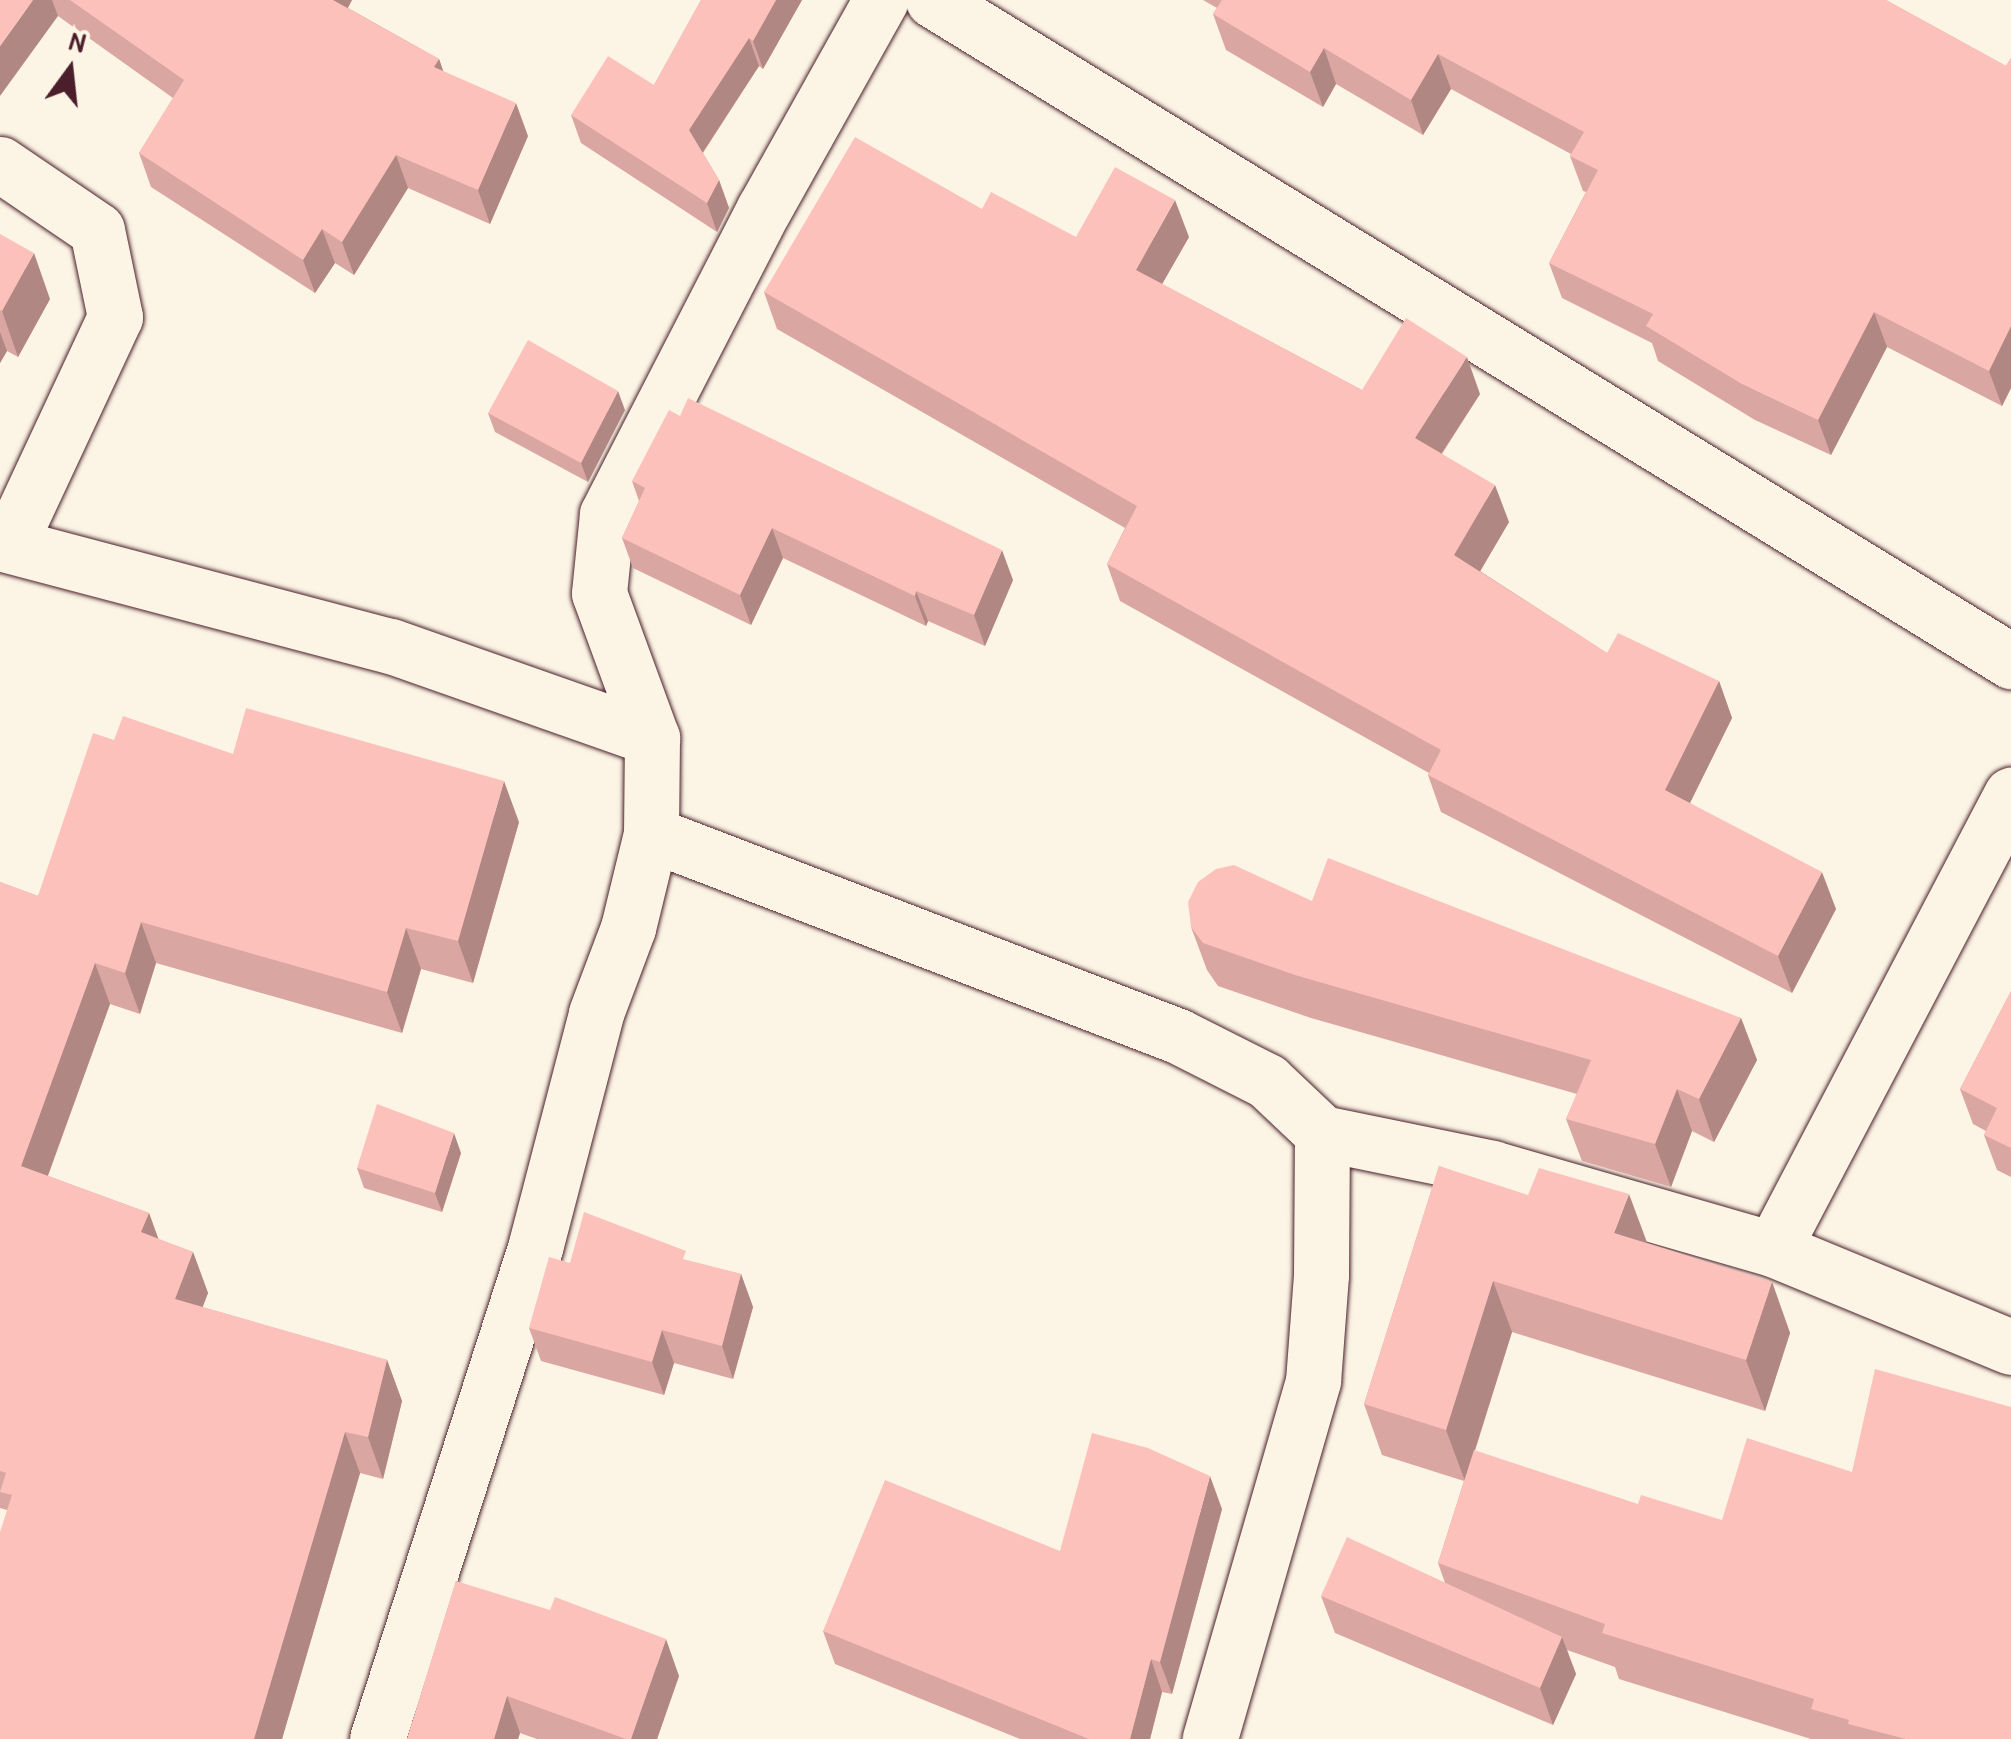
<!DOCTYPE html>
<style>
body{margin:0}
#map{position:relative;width:2011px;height:1739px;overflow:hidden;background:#fcf5e5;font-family:"Patrick Hand",sans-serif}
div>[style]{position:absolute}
.roads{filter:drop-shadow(0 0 2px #4a1f2b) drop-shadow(0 0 2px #4a1f2b)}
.minor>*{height:55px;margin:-27.5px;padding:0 27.5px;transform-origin:27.5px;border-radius:27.5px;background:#fcf5e5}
.wall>*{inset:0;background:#daa6a1}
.shaded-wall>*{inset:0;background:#b18783}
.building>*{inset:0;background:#fdc1bb}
span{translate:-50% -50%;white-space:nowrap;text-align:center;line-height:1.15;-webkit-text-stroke:10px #fcf5e5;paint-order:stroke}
.north{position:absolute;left:20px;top:20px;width:100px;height:100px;-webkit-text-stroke:8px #fcf5e5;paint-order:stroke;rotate:15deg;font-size:28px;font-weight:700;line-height:40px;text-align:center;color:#4a1f2b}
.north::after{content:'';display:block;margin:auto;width:35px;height:45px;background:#4a1f2b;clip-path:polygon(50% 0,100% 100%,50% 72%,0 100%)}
</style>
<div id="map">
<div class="roads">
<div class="minor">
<div style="left:933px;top:0;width:1265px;rotate:31.52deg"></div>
<div style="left:0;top:164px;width:117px;rotate:34.2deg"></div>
<div style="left:97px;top:230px;width:89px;rotate:78.3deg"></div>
<div style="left:115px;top:317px;width:251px;rotate:115deg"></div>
<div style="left:0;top:543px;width:404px;rotate:14.8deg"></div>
<div style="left:391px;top:646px;width:277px;rotate:19.4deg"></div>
<div style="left:651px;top:834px;width:564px;rotate:20.97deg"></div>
<div style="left:1178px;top:1036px;width:100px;rotate:26.8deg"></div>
<div style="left:1267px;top:1081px;width:76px;rotate:43.4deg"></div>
<div style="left:1322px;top:1133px;width:142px;rotate:90.4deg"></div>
<div style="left:1321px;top:1275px;width:106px;rotate:94.3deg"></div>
<div style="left:1313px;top:1381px;width:373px;rotate:106.1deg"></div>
<div style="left:1322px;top:1133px;width:174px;rotate:11.6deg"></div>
<div style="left:1492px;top:1168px;width:292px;rotate:16.1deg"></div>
<div style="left:1773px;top:1249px;width:257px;rotate:22.4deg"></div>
<div style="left:1773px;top:1249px;width:513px;rotate:-62.34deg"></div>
<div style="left:377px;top:1739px;width:516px;rotate:-72.16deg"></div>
<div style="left:535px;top:1248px;width:243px;rotate:-75.4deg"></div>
<div style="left:596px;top:1013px;width:91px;rotate:-69.4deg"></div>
<div style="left:628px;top:928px;width:97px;rotate:-76.3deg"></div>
<div style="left:651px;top:834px;width:96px;rotate:-89.4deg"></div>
<div style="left:652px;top:738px;width:154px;rotate:-110.1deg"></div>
<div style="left:599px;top:593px;width:79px;rotate:-84.2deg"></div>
<div style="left:607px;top:514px;width:343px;rotate:-62.8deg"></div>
<div style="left:764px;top:209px;width:240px;rotate:-60.8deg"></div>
</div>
</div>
<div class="wall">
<div style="clip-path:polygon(0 0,352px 0,348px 8px,439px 59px,443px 71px,528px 136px,490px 224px,408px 188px,354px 275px,335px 263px,315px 293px,151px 187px,139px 153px,173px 98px,58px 16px)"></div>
<div style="clip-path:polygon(701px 0,802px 0,763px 69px,759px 66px,703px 153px,719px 180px,729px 208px,717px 232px,581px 143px,571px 115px,654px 85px)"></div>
<div style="clip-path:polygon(1203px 0,1886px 0,2006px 66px,2011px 58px,2011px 388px,2002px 406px,1887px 347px,1831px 455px,1755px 420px,1658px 361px,1652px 343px,1562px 298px,1549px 263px,1586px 192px,1583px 191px,1570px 156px,1571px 154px,1451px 89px,1423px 135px,1336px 84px,1323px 107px,1226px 50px,1213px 14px,1217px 8px)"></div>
<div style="clip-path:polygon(982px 209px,1076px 237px,1189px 237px,1162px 284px,1362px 390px,1480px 394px,1442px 454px,1509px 522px,1480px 571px,1607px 653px,1719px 681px,1732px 718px,1690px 803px,1836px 909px,1792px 993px,1441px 812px,1428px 775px,1429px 773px,1120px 601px,1107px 564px,1125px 528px,777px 329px,764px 292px)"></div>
<div style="clip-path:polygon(0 234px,50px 299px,18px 357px,7px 351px,0 363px)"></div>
<div style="clip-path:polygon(625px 410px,588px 482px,495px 432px,488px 413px)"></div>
<div style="clip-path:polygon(632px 481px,1013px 580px,985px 646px,928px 621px,926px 626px,783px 558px,751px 625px,633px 568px,622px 538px,639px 501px)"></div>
<div style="clip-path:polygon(114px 740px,233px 754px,519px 822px,473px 983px,421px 969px,402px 1033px,156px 963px,140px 1014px,110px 1004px,48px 1176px,149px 1213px,158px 1239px,193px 1252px,208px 1293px,202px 1307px,387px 1360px,402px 1401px,383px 1479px,360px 1473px,282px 1739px,0 1739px,7px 1510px,0 1508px,0 882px,38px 896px)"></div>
<div style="clip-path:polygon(1312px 901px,1741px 1018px,1757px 1060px,1714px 1142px,1692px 1131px,1671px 1187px,1582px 1161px,1566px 1119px,1577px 1094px,1311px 1018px,1218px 986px,1207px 970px,1191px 927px)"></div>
<div style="clip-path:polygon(2011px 991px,2011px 1177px,1997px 1170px,1984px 1135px,1986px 1131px,1973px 1124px,1960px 1089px)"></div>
<div style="clip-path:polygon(461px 1153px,442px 1212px,364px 1188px,357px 1168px)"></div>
<div style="clip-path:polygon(1439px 1166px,1647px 1243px,1772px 1282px,1790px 1333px,1765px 1411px,1512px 1332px,1475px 1451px,2011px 1739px,1811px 1739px,1619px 1679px,1615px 1667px,1567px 1650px,1576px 1674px,1553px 1725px,1335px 1633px,1321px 1596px,1445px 1583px,1438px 1563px,1464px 1481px,1382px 1455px,1364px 1404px)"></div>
<div style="clip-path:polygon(689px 1261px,741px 1274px,753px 1307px,733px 1379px,674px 1363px,664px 1395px,541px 1361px,529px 1328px,570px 1263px)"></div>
<div style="clip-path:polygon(1222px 1509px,1172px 1694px,1162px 1692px,1150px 1739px,1020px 1739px,835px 1664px,823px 1631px,1060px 1551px)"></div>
<div style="clip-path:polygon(456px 1581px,679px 1676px,657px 1739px,537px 1739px,520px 1733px,518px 1739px,407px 1739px)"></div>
</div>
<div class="shaded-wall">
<div style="clip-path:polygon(33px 0,52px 0,58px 16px,0 96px,0 46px)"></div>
<div style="clip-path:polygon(331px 0,352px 0,343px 16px)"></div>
<div style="clip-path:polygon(776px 0,802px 0,763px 69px,753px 41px)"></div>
<div style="clip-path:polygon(749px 38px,759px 66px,699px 158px,689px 130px)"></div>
<div style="clip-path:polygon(1324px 48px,1336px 84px,1323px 107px,1310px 72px)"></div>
<div style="clip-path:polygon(1438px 54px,1451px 89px,1423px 135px,1411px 100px)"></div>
<div style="clip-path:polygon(439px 59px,451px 93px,434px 67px)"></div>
<div style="clip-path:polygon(516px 103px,528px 136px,490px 224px,478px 190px)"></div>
<div style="clip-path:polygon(396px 155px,408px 188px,354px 275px,342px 242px)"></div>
<div style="clip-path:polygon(719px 180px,729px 208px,717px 232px,707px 203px)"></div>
<div style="clip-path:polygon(1175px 200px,1189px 237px,1149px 307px,1136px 270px)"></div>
<div style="clip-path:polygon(322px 229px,335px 263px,315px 293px,303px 260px)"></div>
<div style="clip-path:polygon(34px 253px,50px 299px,18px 357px,2px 311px)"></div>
<div style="clip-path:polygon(1874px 312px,1887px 347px,1831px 455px,1818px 420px)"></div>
<div style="clip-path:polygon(2011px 326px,2011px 388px,2002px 406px,1989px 371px)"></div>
<div style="clip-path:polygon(0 332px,7px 351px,0 363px)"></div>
<div style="clip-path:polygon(1467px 357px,1480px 394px,1428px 474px,1415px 438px)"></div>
<div style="clip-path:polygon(618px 391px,625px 410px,588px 482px,581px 463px)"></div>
<div style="clip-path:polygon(1495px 485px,1509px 522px,1468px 592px,1454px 555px)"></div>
<div style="clip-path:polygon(772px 528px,783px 558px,751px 625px,740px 595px)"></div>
<div style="clip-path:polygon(1002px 550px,1013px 580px,985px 646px,974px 615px)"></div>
<div style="clip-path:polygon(916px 591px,928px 621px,926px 626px,915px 596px)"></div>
<div style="clip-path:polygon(1719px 681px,1732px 718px,1678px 827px,1665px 790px)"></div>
<div style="clip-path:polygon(504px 781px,519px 822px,473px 983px,458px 941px)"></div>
<div style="clip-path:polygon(1822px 872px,1836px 909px,1792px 993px,1778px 956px)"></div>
<div style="clip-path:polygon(141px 922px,156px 963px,140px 1014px,125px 973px)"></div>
<div style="clip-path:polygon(406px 928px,421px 969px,402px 1033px,387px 992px)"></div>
<div style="clip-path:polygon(95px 963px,110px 1004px,36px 1208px,21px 1166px)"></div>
<div style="clip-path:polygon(1741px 1018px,1757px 1060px,1714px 1142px,1699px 1099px)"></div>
<div style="clip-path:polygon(1677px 1089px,1692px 1131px,1671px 1187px,1655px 1144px)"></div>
<div style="clip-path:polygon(454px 1133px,461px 1153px,442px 1212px,435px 1193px)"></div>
<div style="clip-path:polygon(1629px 1194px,1648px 1245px,1614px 1233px)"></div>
<div style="clip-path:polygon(149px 1213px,164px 1254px,141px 1232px)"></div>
<div style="clip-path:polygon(193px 1252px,208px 1293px,190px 1341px,175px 1299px)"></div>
<div style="clip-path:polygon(741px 1274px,753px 1307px,733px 1379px,722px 1346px)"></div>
<div style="clip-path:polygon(1493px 1281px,1512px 1332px,1465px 1481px,1446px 1430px)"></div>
<div style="clip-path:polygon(1772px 1282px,1790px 1333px,1765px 1411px,1746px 1360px)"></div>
<div style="clip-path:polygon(662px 1330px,674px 1363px,664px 1395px,652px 1362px)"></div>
<div style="clip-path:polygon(387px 1360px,402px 1401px,383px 1479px,368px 1437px)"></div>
<div style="clip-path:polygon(345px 1432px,360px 1473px,282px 1739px,254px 1739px)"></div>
<div style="clip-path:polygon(1210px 1476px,1222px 1509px,1172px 1694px,1160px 1662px)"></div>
<div style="clip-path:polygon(1562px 1637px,1576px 1674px,1553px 1725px,1540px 1688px)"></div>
<div style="clip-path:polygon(666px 1639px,679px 1676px,657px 1739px,631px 1739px)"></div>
<div style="clip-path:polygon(1151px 1659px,1162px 1692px,1150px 1739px,1130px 1739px)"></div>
<div style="clip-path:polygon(507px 1696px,520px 1733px,518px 1739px,494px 1739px)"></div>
</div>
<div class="building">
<div style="clip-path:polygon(0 0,33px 0,0 46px)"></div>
<div style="clip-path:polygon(70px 0,333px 0,439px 59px,434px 67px,516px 103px,478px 190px,396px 155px,342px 242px,322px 229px,303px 260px,139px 153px,184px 80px)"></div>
<div style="clip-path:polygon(701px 0,776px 0,753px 41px,749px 38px,689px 130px,719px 180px,707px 203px,571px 115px,608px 56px,654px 85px)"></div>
<div style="clip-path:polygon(1222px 0,1886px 0,2006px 66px,2011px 58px,2011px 326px,1989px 371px,1874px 312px,1818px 420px,1742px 384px,1646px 326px,1653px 314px,1549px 263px,1598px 170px,1570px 156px,1584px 132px,1438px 54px,1411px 100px,1324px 48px,1310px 72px,1213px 14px)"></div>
<div style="clip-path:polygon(855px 137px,982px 209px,991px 192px,1076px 237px,1115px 167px,1175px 200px,1136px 270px,1362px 390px,1406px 318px,1467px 357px,1415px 438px,1495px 485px,1454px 555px,1607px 653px,1618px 633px,1719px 681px,1665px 790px,1822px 872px,1778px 956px,1428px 775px,1441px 750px,1107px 564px,1137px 506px,764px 292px)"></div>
<div style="clip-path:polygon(0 234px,34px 253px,2px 311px,0 310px)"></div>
<div style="clip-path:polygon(528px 340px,618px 391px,581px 463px,488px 413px)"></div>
<div style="clip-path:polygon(688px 398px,1002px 550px,974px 615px,916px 591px,915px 596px,772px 528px,740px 595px,622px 538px,645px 488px,632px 481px,669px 410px,680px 416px)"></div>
<div style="clip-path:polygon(246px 708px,504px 781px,458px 941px,406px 928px,387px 992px,141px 922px,125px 973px,95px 963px,21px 1166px,149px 1213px,141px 1232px,193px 1252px,175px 1299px,387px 1360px,368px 1437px,345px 1432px,254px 1739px,0 1739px,0 1532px,12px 1495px,0 1492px,6px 1473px,0 1471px,0 882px,38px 896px,93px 733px,114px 740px,123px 716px,233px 754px)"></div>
<div style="clip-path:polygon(1328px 858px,1741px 1018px,1699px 1099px,1677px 1089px,1655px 1144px,1566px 1119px,1591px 1060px,1295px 975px,1203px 943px,1191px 927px,1188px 902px,1198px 882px,1216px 869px,1234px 865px,1312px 901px)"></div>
<div style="clip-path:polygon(2011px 991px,2011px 1148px,1984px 1135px,1997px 1108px,1960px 1089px)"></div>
<div style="clip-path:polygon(377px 1104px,454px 1133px,435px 1193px,357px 1168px)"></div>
<div style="clip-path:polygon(1439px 1166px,1528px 1195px,1539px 1168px,1629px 1194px,1614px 1233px,1772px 1282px,1746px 1360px,1493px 1281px,1446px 1430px,1364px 1404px)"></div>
<div style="clip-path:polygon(584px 1212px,686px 1251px,683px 1259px,741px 1274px,722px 1346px,662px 1330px,652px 1362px,529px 1328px,549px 1257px,570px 1263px)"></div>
<div style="clip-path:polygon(1875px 1369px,2011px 1407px,2011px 1739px,1906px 1739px,1848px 1724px,1849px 1720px,1811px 1709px,1814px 1699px,1602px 1633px,1605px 1624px,1438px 1563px,1474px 1450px,1638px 1504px,1641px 1495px,1722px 1520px,1747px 1438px,1852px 1472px)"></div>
<div style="clip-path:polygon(1092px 1433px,1148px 1448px,1210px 1476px,1160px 1662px,1151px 1659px,1130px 1739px,1089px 1739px,823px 1631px,885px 1480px,1060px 1551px)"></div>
<div style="clip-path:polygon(1347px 1537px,1562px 1637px,1540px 1688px,1321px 1596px)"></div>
<div style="clip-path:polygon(456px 1581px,550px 1610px,555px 1597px,666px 1639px,631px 1739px,626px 1739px,507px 1696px,494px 1739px,407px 1739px)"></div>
</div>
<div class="north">N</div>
</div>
